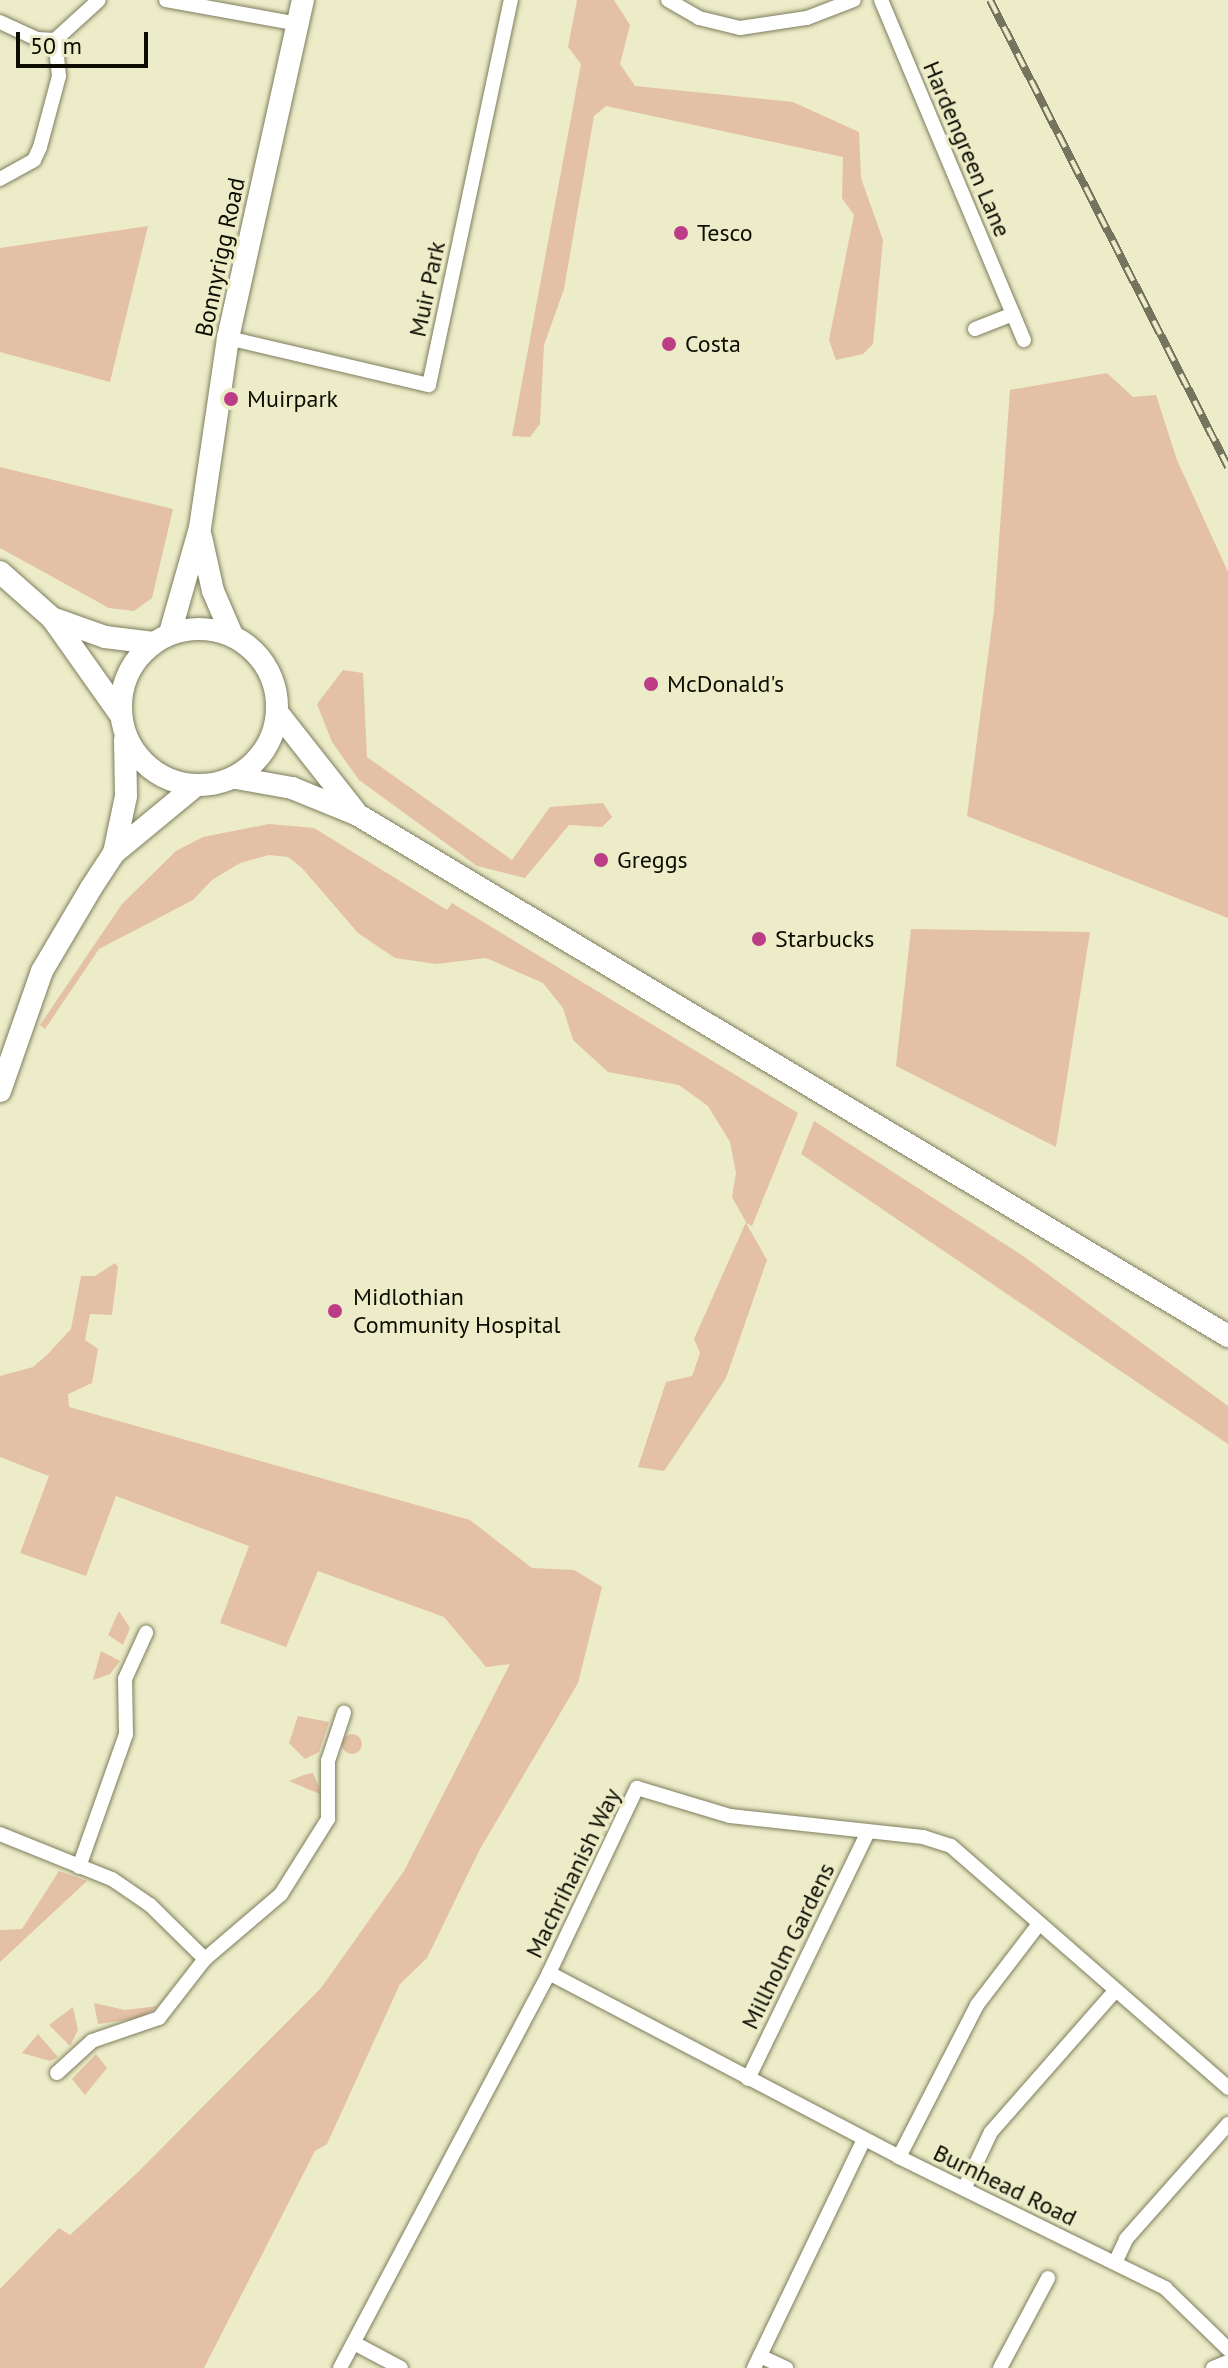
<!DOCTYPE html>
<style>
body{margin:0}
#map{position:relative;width:1228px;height:2368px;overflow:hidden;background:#ececc8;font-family:"PT Sans",sans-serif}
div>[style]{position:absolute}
.green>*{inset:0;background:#e4c0a4}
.round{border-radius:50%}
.roads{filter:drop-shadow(0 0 2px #7e7e5e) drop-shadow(0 0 2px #7e7e5e)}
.minor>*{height:14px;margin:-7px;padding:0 7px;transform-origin:7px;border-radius:7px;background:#fff}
.primary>*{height:22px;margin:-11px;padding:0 11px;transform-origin:11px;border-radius:11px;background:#fff}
.primary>.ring{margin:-11px;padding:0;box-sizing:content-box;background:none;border:22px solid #fff;border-radius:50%}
.rail>*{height:8px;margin-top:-4px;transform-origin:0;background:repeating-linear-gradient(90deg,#ececc8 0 15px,#75755f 0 30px);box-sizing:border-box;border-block:2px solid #75755f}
.dots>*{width:22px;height:22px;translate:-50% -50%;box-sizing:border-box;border:4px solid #ececc8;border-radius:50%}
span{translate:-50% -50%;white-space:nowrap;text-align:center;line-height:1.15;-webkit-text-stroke:7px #ececc8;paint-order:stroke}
.street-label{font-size:24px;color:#0d0c03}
.poi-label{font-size:24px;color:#0d0c03}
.left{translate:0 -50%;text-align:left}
.scale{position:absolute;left:16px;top:32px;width:132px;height:36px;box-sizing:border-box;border:4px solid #0d0c03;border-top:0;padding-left:10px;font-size:24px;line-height:28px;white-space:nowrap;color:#0d0c03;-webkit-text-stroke:6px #ececc8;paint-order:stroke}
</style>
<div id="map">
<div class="green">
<div style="clip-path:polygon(577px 0,614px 0,630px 25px,620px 64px,635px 86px,793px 102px,859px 132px,861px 178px,883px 240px,873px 344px,863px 354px,836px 360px,829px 340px,854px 215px,842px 198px,843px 157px,606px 106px,594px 116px,564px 289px,544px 345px,540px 424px,530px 437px,512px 436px,581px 64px,568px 47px)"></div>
<div style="clip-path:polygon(148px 226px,110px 382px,0 352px,0 248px)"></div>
<div style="clip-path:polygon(1107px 373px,1133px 397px,1156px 395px,1177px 460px,1228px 572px,1228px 918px,967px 816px,994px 610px,1010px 390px)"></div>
<div style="clip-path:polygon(0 467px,173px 509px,152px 598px,134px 611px,109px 608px,0 548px)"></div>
<div style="clip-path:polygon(343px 670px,363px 673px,367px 757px,512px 860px,550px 807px,603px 803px,612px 817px,602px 827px,569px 825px,525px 878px,477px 866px,359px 780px,332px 742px,317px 704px)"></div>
<div style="clip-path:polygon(269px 824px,314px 828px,447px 910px,452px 903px,798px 1113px,752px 1226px,746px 1223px,767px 1260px,726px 1378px,664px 1471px,638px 1467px,666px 1382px,692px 1376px,700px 1353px,694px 1339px,746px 1222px,732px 1197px,736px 1173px,730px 1142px,708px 1106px,679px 1085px,608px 1072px,573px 1040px,563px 1008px,543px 983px,486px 958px,436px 964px,395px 958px,358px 933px,302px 868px,288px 857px,269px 855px,240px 863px,212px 880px,193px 900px,99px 949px,45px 1029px,40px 1025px,122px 904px,176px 851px,203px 837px)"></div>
<div style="clip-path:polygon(911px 929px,1090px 932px,1056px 1147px,896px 1066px)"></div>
<div style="clip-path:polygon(814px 1121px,1023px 1256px,1228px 1406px,1228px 1444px,801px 1154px)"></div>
<div style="clip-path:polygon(115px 1263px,118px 1267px,112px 1315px,90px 1314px,85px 1340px,98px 1349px,92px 1383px,68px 1394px,69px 1407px,470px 1520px,532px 1568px,574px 1570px,602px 1587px,578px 1683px,480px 1849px,427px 1958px,400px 1984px,327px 2144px,315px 2151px,204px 2368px,0 2368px,0 2289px,59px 2228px,70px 2235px,136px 2174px,321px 1988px,404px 1871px,510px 1664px,486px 1667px,444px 1617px,318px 1571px,286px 1647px,220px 1623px,249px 1546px,116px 1496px,86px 1576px,20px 1553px,49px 1476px,0 1457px,0 1376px,33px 1367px,47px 1355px,71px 1329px,81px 1276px,95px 1276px)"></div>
<div style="clip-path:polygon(119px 1611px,130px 1628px,123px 1645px,108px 1635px)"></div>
<div style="clip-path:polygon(101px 1651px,120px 1661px,110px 1674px,93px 1680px)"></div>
<div style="clip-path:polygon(298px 1716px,329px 1722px,319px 1752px,305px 1759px,289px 1743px)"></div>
<div class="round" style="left:342px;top:1734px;width:20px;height:20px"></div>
<div style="clip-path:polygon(313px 1773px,322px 1795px,289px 1781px,304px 1775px)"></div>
<div style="clip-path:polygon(59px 1871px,87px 1881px,0 1962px,0 1930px,22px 1929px)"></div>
<div style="clip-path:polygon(94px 2003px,125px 2010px,158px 2006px,142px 2018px,98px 2024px)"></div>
<div style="clip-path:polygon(73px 2007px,78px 2030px,70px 2046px,49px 2025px)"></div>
<div style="clip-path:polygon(38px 2034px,58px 2057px,50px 2061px,22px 2053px)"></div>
<div style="clip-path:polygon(96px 2054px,107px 2068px,85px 2095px,72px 2079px)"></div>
</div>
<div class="roads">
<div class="minor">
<div style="left:166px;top:0;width:134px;rotate:10.3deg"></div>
<div style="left:668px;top:0;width:36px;rotate:30deg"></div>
<div style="left:699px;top:18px;width:42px;rotate:13.7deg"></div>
<div style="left:740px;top:28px;width:68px;rotate:-8.5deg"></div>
<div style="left:807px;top:18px;width:50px;rotate:-21deg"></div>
<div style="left:881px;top:0;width:369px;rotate:67.2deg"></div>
<div style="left:0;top:22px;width:41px;rotate:24.7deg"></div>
<div style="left:37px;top:39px;width:18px;rotate:3deg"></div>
<div style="left:55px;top:40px;width:59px;rotate:-42.3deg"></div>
<div style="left:0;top:179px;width:39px;rotate:-29deg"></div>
<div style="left:34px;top:160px;width:14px;rotate:-65deg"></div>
<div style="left:40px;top:147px;width:73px;rotate:-75deg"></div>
<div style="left:59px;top:76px;width:36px;rotate:-96deg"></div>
<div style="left:975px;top:329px;width:41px;rotate:-21.5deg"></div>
<div style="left:228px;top:338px;width:206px;rotate:13.2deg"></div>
<div style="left:429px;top:385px;width:394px;rotate:-78deg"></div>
<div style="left:0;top:1834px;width:121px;rotate:21.9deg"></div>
<div style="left:112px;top:1879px;width:46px;rotate:34.4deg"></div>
<div style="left:150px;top:1905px;width:77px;rotate:44.5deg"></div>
<div style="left:79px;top:1867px;width:141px;rotate:-70.5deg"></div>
<div style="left:126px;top:1734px;width:55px;rotate:-91deg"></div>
<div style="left:125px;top:1679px;width:51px;rotate:-65.5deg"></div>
<div style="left:549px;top:1973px;width:395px;rotate:27.7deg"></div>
<div style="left:899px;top:2157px;width:297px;rotate:26.2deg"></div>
<div style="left:1165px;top:2288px;width:88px;rotate:44.1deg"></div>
<div style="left:57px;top:2073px;width:47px;rotate:-42.4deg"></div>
<div style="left:92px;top:2041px;width:71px;rotate:-18.9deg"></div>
<div style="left:159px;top:2018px;width:75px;rotate:-52.1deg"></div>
<div style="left:205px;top:1959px;width:100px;rotate:-40.5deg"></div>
<div style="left:281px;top:1894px;width:89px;rotate:-57.9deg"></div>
<div style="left:328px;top:1819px;width:58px;rotate:-90deg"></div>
<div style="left:328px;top:1761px;width:51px;rotate:-71.6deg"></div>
<div style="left:748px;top:2079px;width:275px;rotate:-64.1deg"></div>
<div style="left:899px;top:2157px;width:171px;rotate:-62.8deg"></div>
<div style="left:977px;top:2005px;width:102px;rotate:-52.6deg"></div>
<div style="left:964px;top:2189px;width:63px;rotate:-64.7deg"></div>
<div style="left:991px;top:2132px;width:186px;rotate:-48.7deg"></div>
<div style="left:1115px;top:2263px;width:26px;rotate:-65deg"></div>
<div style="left:1126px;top:2239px;width:154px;rotate:-48.4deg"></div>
<div style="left:354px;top:2343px;width:53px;rotate:28deg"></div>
<div style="left:760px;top:2356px;width:29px;rotate:25deg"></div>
<div style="left:340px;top:2368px;width:447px;rotate:-62.1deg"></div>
<div style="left:549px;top:1973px;width:205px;rotate:-64.6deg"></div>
<div style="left:637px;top:1788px;width:97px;rotate:16.8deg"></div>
<div style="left:730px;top:1816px;width:194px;rotate:6.2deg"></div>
<div style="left:923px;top:1837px;width:29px;rotate:18deg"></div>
<div style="left:951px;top:1846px;width:368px;rotate:41.1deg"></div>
<div style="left:754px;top:2368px;width:254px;rotate:-64.3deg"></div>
<div style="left:1000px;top:2368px;width:102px;rotate:-61.9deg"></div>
<div style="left:1213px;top:2368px;width:16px;rotate:-22deg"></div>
</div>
<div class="primary">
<div style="left:201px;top:537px;width:55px;rotate:77.5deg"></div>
<div style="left:213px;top:591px;width:48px;rotate:66.6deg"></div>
<div style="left:0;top:572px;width:69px;rotate:41.5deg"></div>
<div style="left:52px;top:618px;width:118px;rotate:54.7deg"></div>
<div style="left:52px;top:618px;width:56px;rotate:19.7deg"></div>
<div style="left:105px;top:637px;width:49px;rotate:7deg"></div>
<div class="ring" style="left:121px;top:629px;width:134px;height:134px"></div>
<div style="left:170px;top:633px;width:109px;rotate:-74.1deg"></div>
<div style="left:200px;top:528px;width:192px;rotate:-81.6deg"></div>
<div style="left:228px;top:338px;width:346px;rotate:-77.5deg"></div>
<div style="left:277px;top:712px;width:126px;rotate:51.8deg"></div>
<div style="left:236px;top:778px;width:57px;rotate:10.1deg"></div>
<div style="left:292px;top:788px;width:71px;rotate:22.2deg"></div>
<div style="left:358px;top:815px;width:1014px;rotate:30.92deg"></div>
<div style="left:114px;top:853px;width:58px;rotate:-78.1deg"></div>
<div style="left:126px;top:796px;width:56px;rotate:-91deg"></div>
<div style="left:0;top:1091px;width:127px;rotate:-70.7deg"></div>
<div style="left:42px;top:971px;width:96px;rotate:-59.4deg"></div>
<div style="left:91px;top:888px;width:42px;rotate:-56.7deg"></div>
<div style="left:114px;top:853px;width:104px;rotate:-39.5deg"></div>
</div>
</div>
<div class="rail">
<div style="left:990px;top:0;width:524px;rotate:62.99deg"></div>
</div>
<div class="dots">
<div style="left:681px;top:233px;background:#bd3c86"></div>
<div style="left:669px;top:344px;background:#bd3c86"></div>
<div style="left:231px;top:399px;background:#bd3c86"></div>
<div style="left:651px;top:684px;background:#bd3c86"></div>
<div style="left:601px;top:860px;background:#bd3c86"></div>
<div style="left:759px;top:939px;background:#bd3c86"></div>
<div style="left:335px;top:1311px;background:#bd3c86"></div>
</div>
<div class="street-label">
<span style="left:967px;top:149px;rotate:67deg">Hardengreen Lane</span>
<span style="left:220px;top:257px;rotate:-78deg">Bonnyrigg Road</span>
<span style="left:427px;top:289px;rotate:-78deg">Muir Park</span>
<span style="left:573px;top:1873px;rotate:-64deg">Machrihanish Way</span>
<span style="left:788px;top:1946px;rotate:-64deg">Millholm Gardens</span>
<span style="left:1005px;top:2185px;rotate:26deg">Burnhead Road</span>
</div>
<div class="poi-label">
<span class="left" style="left:697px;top:233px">Tesco</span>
<span class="left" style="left:685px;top:344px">Costa</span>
<span class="left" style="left:247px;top:399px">Muirpark</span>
<span class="left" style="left:667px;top:684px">McDonald's</span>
<span class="left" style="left:617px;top:860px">Greggs</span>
<span class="left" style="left:775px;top:939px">Starbucks</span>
<span class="left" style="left:353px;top:1311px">Midlothian<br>Community Hospital</span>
</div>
<div class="scale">50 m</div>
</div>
